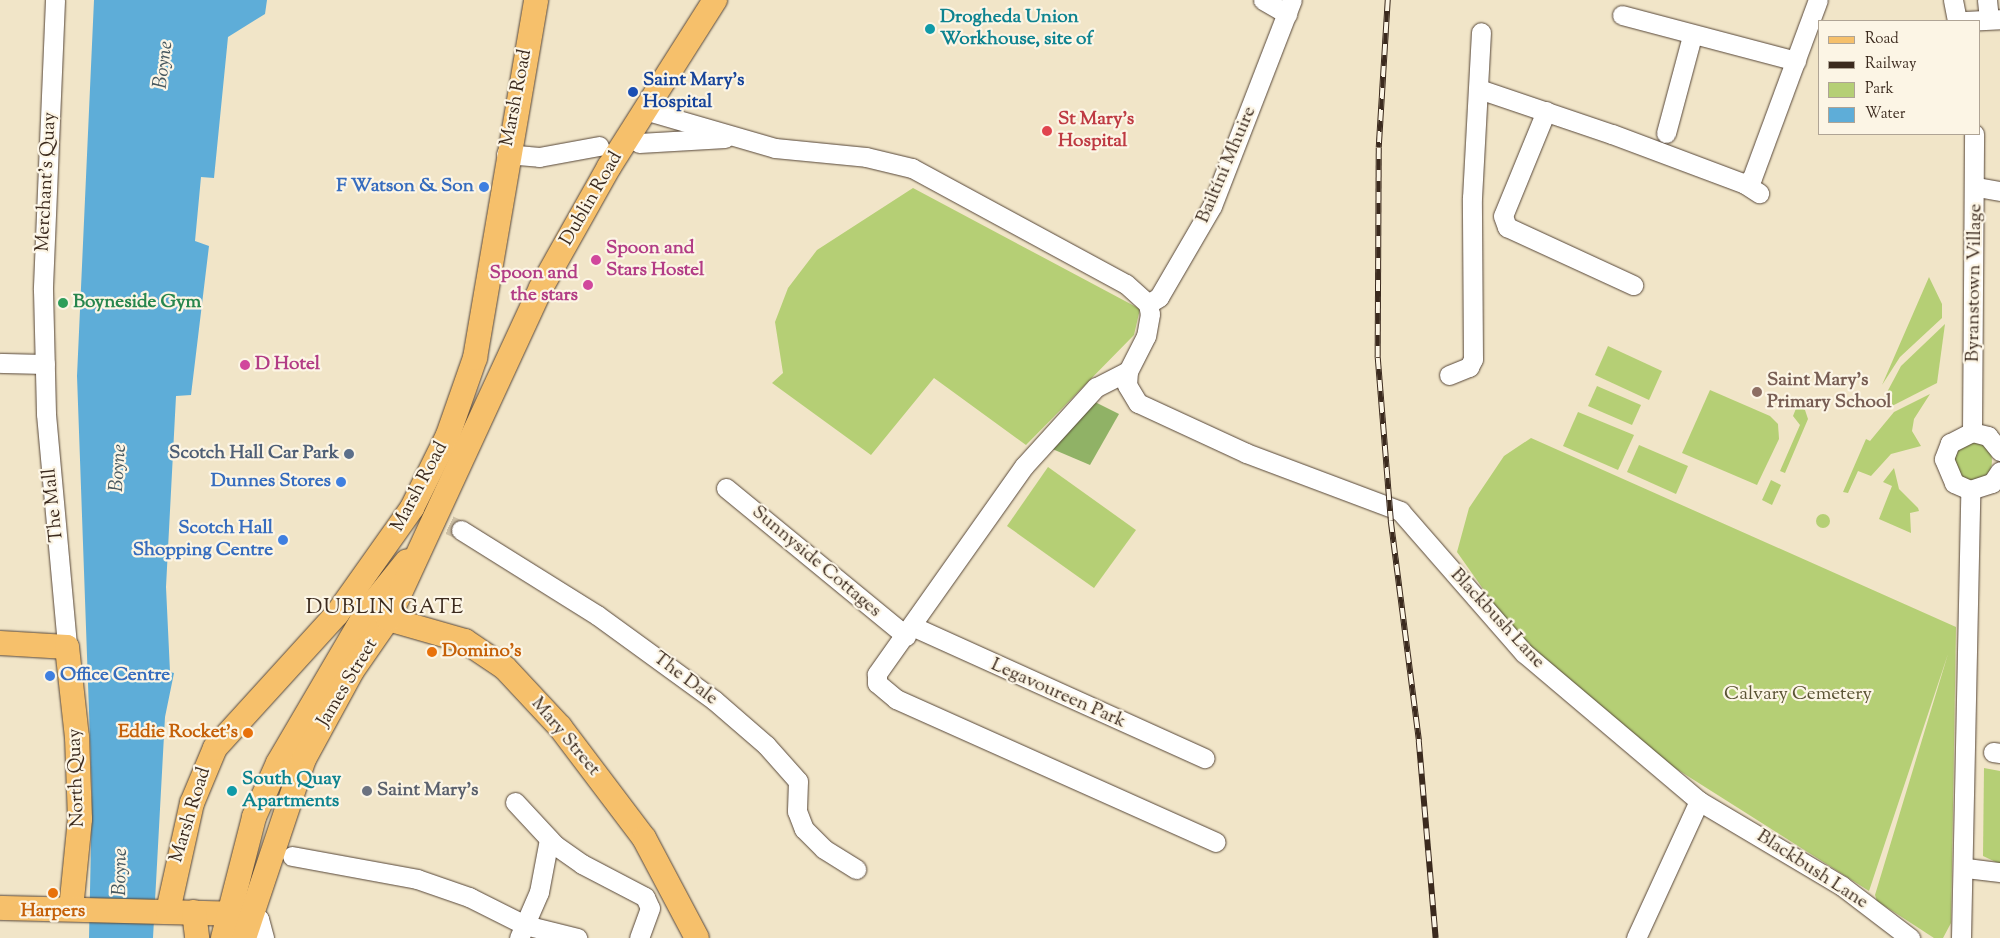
<!DOCTYPE html>
<meta charset="utf-8">
<style>
body{margin:0}
#map{position:relative;width:2000px;height:938px;overflow:hidden;background:#f1e5c8;font-family:"Sorts Mill Goudy",serif}
div>[style]{position:absolute}
.green>*{inset:0;background:#b5cf75}
.round{border-radius:50%}
.forest>*{inset:0;background:#90b266}
.water>*{inset:0;background:#5eadd8}
.minor-tunnel>*{height:19px;margin-top:-9.5px;transform-origin:0;background:repeating-linear-gradient(90deg,#cdc0a6 0 19px,transparent 0 28px)}
.roads{filter:drop-shadow(0 0 1px #564638) drop-shadow(0 0 1px #564638)}
.minor>*{height:19px;margin:-9.5px;padding:0 9.5px;transform-origin:9.5px;border-radius:9.5px;background:#fff}
.major>*{height:24px;margin:-12px;padding:0 12px;transform-origin:12px;border-radius:12px;background:#f6c06b}
.rail>*{height:5.5px;margin-top:-2.75px;transform-origin:0;background:repeating-linear-gradient(90deg,#fcf5e5 0 11px,#3b2a1e 0 22px);box-sizing:border-box;border-block:1px solid #3b2a1e}
.dots>*{width:14px;height:14px;translate:-50% -50%;box-sizing:border-box;border:2px solid #fcf5e5;border-radius:50%}
span{translate:-50% -50%;white-space:nowrap;text-align:center;line-height:1.15;-webkit-text-stroke:4.5px #fcf5e5;paint-order:stroke}
.culture-label{font-size:19px;color:#0d838f;font-weight:700}
.left{translate:0 -50%;text-align:left}
.transit-label{font-size:19px;color:#164399;font-weight:700}
.street-label{font-size:19px;color:#3b2a1e}
.health-label{font-size:19px;color:#be3a42;font-weight:700}
.shop-label{font-size:19px;color:#366cbe;font-weight:700}
.right{translate:-100% -50%;text-align:right}
.hotel-label{font-size:19px;color:#b23c85;font-weight:700}
.leisure-label{font-size:19px;color:#27864d;font-weight:700}
.education-label{font-size:19px;color:#785e54;font-weight:700}
.service-label{font-size:19px;color:#4e5e75;font-weight:700}
.food-label{font-size:19px;color:#c56008;font-weight:700}
.park-label{font-size:19px;color:#5a5334}
.worship-label{font-size:19px;color:#5b616d;font-weight:700}
.water-label{font-size:20px;color:#47585f;font-style:italic}
.quarter-label{font-size:21px;color:#3b2a1e;letter-spacing:1px}
.legend{position:absolute;left:1818px;top:20px;width:162px;height:115px;box-sizing:border-box;background:#fcf5e5;border:1px solid #afa495;margin:0;padding:6px 9px;list-style:none;font-size:15px;color:#3b2a1e}
.legend li{display:flex;align-items:center;gap:10px;height:25px}
.legend b{width:25px;border:1px solid #afa495}
</style>
<div id="map">
<div class="green">
<div style="clip-path:polygon(913px 188px,1140px 309px,1134px 335px,1026px 445px,934px 378px,871px 455px,772px 383px,783px 373px,775px 322px,788px 288px,817px 250px)"></div>
<div style="clip-path:polygon(1929px 277px,1942px 304px,1942px 318px,1900px 357px,1882px 385px)"></div>
<div style="clip-path:polygon(1945px 324px,1937px 383px,1892px 406px,1885px 396px,1901px 366px)"></div>
<div style="clip-path:polygon(1608px 346px,1662px 371px,1649px 400px,1595px 375px)"></div>
<div style="clip-path:polygon(1597px 386px,1641px 405px,1632px 425px,1588px 406px)"></div>
<div style="clip-path:polygon(1710px 390px,1770px 416px,1778px 424px,1779px 439px,1757px 485px,1682px 453px)"></div>
<div style="clip-path:polygon(1930px 394px,1914px 419px,1912px 431px,1921px 446px,1891px 454px,1871px 476px,1858px 471px,1848px 493px,1843px 492px,1866px 439px,1870px 441px,1894px 412px)"></div>
<div style="clip-path:polygon(1797px 406px,1805px 410px,1808px 419px,1785px 473px,1780px 471px,1800px 425px,1793px 416px)"></div>
<div style="clip-path:polygon(1578px 412px,1634px 435px,1618px 470px,1563px 446px)"></div>
<div style="clip-path:polygon(1531px 438px,1956px 627px,1951px 923px,1943px 938px,1934px 938px,1877px 901px,1875px 895px,1948px 654px,1869px 891px,1675px 768px,1542px 660px,1505px 620px,1457px 552px,1469px 508px,1504px 456px)"></div>
<div class="round" style="left:1952px;top:441px;width:40px;height:40px"></div>
<div style="clip-path:polygon(1639px 445px,1688px 466px,1676px 494px,1627px 472px)"></div>
<div style="clip-path:polygon(1048px 467px,1136px 530px,1094px 588px,1007px 526px)"></div>
<div style="clip-path:polygon(1894px 468px,1899px 489px,1918px 508px,1919px 511px,1910px 513px,1911px 533px,1879px 519px,1892px 486px,1883px 482px)"></div>
<div style="clip-path:polygon(1771px 480px,1781px 485px,1772px 505px,1762px 500px)"></div>
<div class="round" style="left:1816px;top:514px;width:14px;height:14px"></div>
<div style="clip-path:polygon(1984px 768px,2000px 771px,2000px 864px,1983px 856px)"></div>
</div>
<div class="forest">
<div style="clip-path:polygon(1093px 401px,1119px 414px,1090px 465px,1050px 448px)"></div>
</div>
<div class="water">
<div style="clip-path:polygon(94px 0,267px 0,265px 14px,228px 37px,214px 178px,201px 177px,195px 241px,209px 246px,191px 395px,176px 396px,166px 587px,170px 672px,174px 673px,165px 717px,153px 938px,89px 938px,92px 795px,77px 376px)"></div>
</div>
<div class="minor-tunnel">
<div style="left:424px;top:513px;width:41px;rotate:24.7deg"></div>
</div>
<div class="roads">
<div class="minor">
<div style="left:55px;top:0;width:290px;rotate:92.4deg"></div>
<div style="left:43px;top:290px;width:124px;rotate:88.6deg"></div>
<div style="left:46px;top:414px;width:234px;rotate:84.8deg"></div>
<div style="left:1263px;top:0;width:28px;rotate:30deg"></div>
<div style="left:1953px;top:0;width:21px;rotate:79deg"></div>
<div style="left:1987px;top:0;width:19px;rotate:84deg"></div>
<div style="left:1622px;top:15px;width:180px;rotate:14.8deg"></div>
<div style="left:1965px;top:21px;width:35px;rotate:-3deg"></div>
<div style="left:1479px;top:89px;width:140px;rotate:18.7deg"></div>
<div style="left:1612px;top:134px;width:142px;rotate:20.6deg"></div>
<div style="left:1745px;top:184px;width:17px;rotate:33deg"></div>
<div style="left:644px;top:110px;width:136px;rotate:16.2deg"></div>
<div style="left:775px;top:148px;width:91px;rotate:5.6deg"></div>
<div style="left:866px;top:157px;width:47px;rotate:13.4deg"></div>
<div style="left:912px;top:168px;width:243px;rotate:28.5deg"></div>
<div style="left:1126px;top:284px;width:30px;rotate:42deg"></div>
<div style="left:1148px;top:304px;width:10px;rotate:79deg"></div>
<div style="left:1150px;top:314px;width:22px;rotate:100deg"></div>
<div style="left:1146px;top:336px;width:39px;rotate:117deg"></div>
<div style="left:1128px;top:371px;width:14px;rotate:94deg"></div>
<div style="left:1127px;top:385px;width:21px;rotate:59deg"></div>
<div style="left:1138px;top:403px;width:119px;rotate:24.8deg"></div>
<div style="left:1246px;top:453px;width:165px;rotate:20.6deg"></div>
<div style="left:1400px;top:511px;width:189px;rotate:48.9deg"></div>
<div style="left:1524px;top:653px;width:229px;rotate:40.2deg"></div>
<div style="left:1699px;top:801px;width:166px;rotate:30.7deg"></div>
<div style="left:1842px;top:886px;width:86px;rotate:37.4deg"></div>
<div style="left:1546px;top:111px;width:113px;rotate:112.3deg"></div>
<div style="left:1503px;top:216px;width:12px;rotate:70deg"></div>
<div style="left:1507px;top:227px;width:139px;rotate:24.7deg"></div>
<div style="left:1666px;top:133px;width:100px;rotate:-75deg"></div>
<div style="left:639px;top:143px;width:86px;rotate:-3.3deg"></div>
<div style="left:506px;top:154px;width:33px;rotate:5deg"></div>
<div style="left:539px;top:157px;width:61px;rotate:-10.4deg"></div>
<div style="left:1745px;top:184px;width:9px;rotate:-41deg"></div>
<div style="left:1752px;top:178px;width:190px;rotate:-69.7deg"></div>
<div style="left:1977px;top:187px;width:23px;rotate:10deg"></div>
<div style="left:1148px;top:304px;width:13px;rotate:-32deg"></div>
<div style="left:1159px;top:297px;width:105px;rotate:-59.8deg"></div>
<div style="left:1212px;top:206px;width:221px;rotate:-68.8deg"></div>
<div style="left:0;top:363px;width:45px;rotate:1.3deg"></div>
<div style="left:1128px;top:371px;width:36px;rotate:153deg"></div>
<div style="left:1096px;top:387px;width:107px;rotate:132.3deg"></div>
<div style="left:1024px;top:466px;width:255px;rotate:125.3deg"></div>
<div style="left:877px;top:674px;width:9px;rotate:90deg"></div>
<div style="left:877px;top:683px;width:25px;rotate:40deg"></div>
<div style="left:896px;top:699px;width:350px;rotate:24.1deg"></div>
<div style="left:1449px;top:375px;width:22px;rotate:-22deg"></div>
<div style="left:1469px;top:367px;width:9px;rotate:-63deg"></div>
<div style="left:1473px;top:359px;width:161px;rotate:-90.4deg"></div>
<div style="left:1472px;top:198px;width:166px;rotate:-86.9deg"></div>
<div style="left:1972px;top:432px;width:298px;rotate:-89.6deg"></div>
<div style="left:2000px;top:451px;width:19px;rotate:-129deg"></div>
<div style="left:1988px;top:436px;width:16px;rotate:-166deg"></div>
<div style="left:1972px;top:432px;width:25px;rotate:153deg"></div>
<div style="left:1950px;top:443px;width:17px;rotate:111deg"></div>
<div style="left:1944px;top:459px;width:26px;rotate:67deg"></div>
<div style="left:1954px;top:483px;width:17px;rotate:24deg"></div>
<div style="left:1970px;top:490px;width:23px;rotate:-18deg"></div>
<div style="left:1992px;top:483px;width:14px;rotate:-56deg"></div>
<div style="left:726px;top:488px;width:233px;rotate:39.4deg"></div>
<div style="left:461px;top:530px;width:160px;rotate:32deg"></div>
<div style="left:597px;top:615px;width:145px;rotate:36deg"></div>
<div style="left:714px;top:700px;width:69px;rotate:40.9deg"></div>
<div style="left:766px;top:745px;width:48px;rotate:48.4deg"></div>
<div style="left:798px;top:781px;width:30px;rotate:92deg"></div>
<div style="left:797px;top:811px;width:19px;rotate:69deg"></div>
<div style="left:804px;top:829px;width:28px;rotate:45deg"></div>
<div style="left:824px;top:849px;width:38px;rotate:32deg"></div>
<div style="left:912px;top:626px;width:321px;rotate:24.3deg"></div>
<div style="left:1993px;top:752px;width:7px;rotate:8deg"></div>
<div style="left:515px;top:802px;width:59px;rotate:47.1deg"></div>
<div style="left:555px;top:845px;width:33px;rotate:35deg"></div>
<div style="left:582px;top:864px;width:71px;rotate:27.6deg"></div>
<div style="left:645px;top:897px;width:12px;rotate:66deg"></div>
<div style="left:650px;top:908px;width:32px;rotate:110deg"></div>
<div style="left:292px;top:856px;width:127px;rotate:10.4deg"></div>
<div style="left:417px;top:879px;width:55px;rotate:19.1deg"></div>
<div style="left:469px;top:897px;width:63px;rotate:26.6deg"></div>
<div style="left:525px;top:925px;width:54px;rotate:14deg"></div>
<div style="left:1966px;top:868px;width:34px;rotate:7deg"></div>
<div style="left:251px;top:915px;width:9px;rotate:27deg"></div>
<div style="left:259px;top:919px;width:20px;rotate:75deg"></div>
<div style="left:519px;top:938px;width:50px;rotate:-66.5deg"></div>
<div style="left:539px;top:892px;width:54px;rotate:-79.3deg"></div>
<div style="left:1636px;top:938px;width:151px;rotate:-65.3deg"></div>
<div style="left:1961px;top:938px;width:448px;rotate:-88.8deg"></div>
</div>
<div class="major">
<div style="left:369px;top:608px;width:22px;rotate:30deg"></div>
<div style="left:388px;top:619px;width:80px;rotate:15.9deg"></div>
<div style="left:465px;top:641px;width:48px;rotate:34deg"></div>
<div style="left:505px;top:668px;width:81px;rotate:47deg"></div>
<div style="left:560px;top:727px;width:139px;rotate:52.9deg"></div>
<div style="left:644px;top:838px;width:113px;rotate:62.1deg"></div>
<div style="left:0;top:643px;width:67px;rotate:3.4deg"></div>
<div style="left:67px;top:647px;width:91px;rotate:83.7deg"></div>
<div style="left:77px;top:737px;width:82px;rotate:87.9deg"></div>
<div style="left:80px;top:819px;width:90px;rotate:95.7deg"></div>
<div style="left:0;top:908px;width:242px;rotate:1.4deg"></div>
<div style="left:168px;top:911px;width:111px;rotate:-77.5deg"></div>
<div style="left:192px;top:803px;width:60px;rotate:-67.3deg"></div>
<div style="left:215px;top:748px;width:181px;rotate:-47.7deg"></div>
<div style="left:337px;top:614px;width:130px;rotate:-54.7deg"></div>
<div style="left:412px;top:508px;width:81px;rotate:-63.7deg"></div>
<div style="left:448px;top:435px;width:82px;rotate:-70.7deg"></div>
<div style="left:475px;top:358px;width:363px;rotate:-80.3deg"></div>
<div style="left:194px;top:912px;width:26px;rotate:83deg"></div>
<div style="left:223px;top:938px;width:125px;rotate:-75.6deg"></div>
<div style="left:254px;top:817px;width:59px;rotate:-66deg"></div>
<div style="left:278px;top:763px;width:180px;rotate:-59.6deg"></div>
<div style="left:369px;top:608px;width:60px;rotate:-51deg"></div>
<div style="left:244px;top:938px;width:189px;rotate:-71.5deg"></div>
<div style="left:304px;top:759px;width:100px;rotate:-61.4deg"></div>
<div style="left:352px;top:671px;width:63px;rotate:-55.3deg"></div>
<div style="left:388px;top:619px;width:365px;rotate:-65.2deg"></div>
<div style="left:541px;top:288px;width:139px;rotate:-60.7deg"></div>
<div style="left:609px;top:167px;width:198px;rotate:-57.6deg"></div>
</div>
</div>
<div class="rail">
<div style="left:1388px;top:0;width:148px;rotate:93.5deg"></div>
<div style="left:1379px;top:148px;width:210px;rotate:90.3deg"></div>
<div style="left:1378px;top:358px;width:164px;rotate:85.4deg"></div>
<div style="left:1391px;top:521px;width:222px;rotate:82.7deg"></div>
<div style="left:1419px;top:741px;width:198px;rotate:85.1deg"></div>
</div>
<div class="dots">
<div style="left:930px;top:29px;background:#0f9aa8"></div>
<div style="left:633px;top:92px;background:#1a4fb4"></div>
<div style="left:1047px;top:131px;background:#e0444e"></div>
<div style="left:484px;top:187px;background:#3f7fe0"></div>
<div style="left:596px;top:260px;background:#d1479c"></div>
<div style="left:588px;top:285px;background:#d1479c"></div>
<div style="left:63px;top:303px;background:#2e9e5b"></div>
<div style="left:245px;top:365px;background:#d1479c"></div>
<div style="left:1757px;top:392px;background:#8d6e63"></div>
<div style="left:349px;top:454px;background:#5c6f8a"></div>
<div style="left:341px;top:482px;background:#3f7fe0"></div>
<div style="left:283px;top:540px;background:#3f7fe0"></div>
<div style="left:432px;top:652px;background:#e8710a"></div>
<div style="left:50px;top:676px;background:#3f7fe0"></div>
<div style="left:248px;top:733px;background:#e8710a"></div>
<div style="left:232px;top:791px;background:#0f9aa8"></div>
<div style="left:367px;top:791px;background:#6b7280"></div>
<div style="left:53px;top:893px;background:#e8710a"></div>
</div>
<div class="culture-label">
<span class="left" style="left:940px;top:29px">Drogheda Union<br>Workhouse, site of</span>
<span class="left" style="left:242px;top:791px">South Quay<br>Apartments</span>
</div>
<div class="transit-label">
<span class="left" style="left:643px;top:92px">Saint Mary's<br>Hospital</span>
</div>
<div class="street-label">
<span style="left:517px;top:98px;rotate:-79deg">Marsh Road</span>
<span style="left:1227px;top:165px;rotate:-67deg">Bailtíní Mhuire</span>
<span style="left:47px;top:182px;rotate:-87deg">Merchant's Quay</span>
<span style="left:592px;top:199px;rotate:-60deg">Dublin Road</span>
<span style="left:1975px;top:283px;rotate:-89deg">Byranstown Village</span>
<span style="left:420px;top:487px;rotate:-62deg">Marsh Road</span>
<span style="left:54px;top:505px;rotate:-96deg">The Mall</span>
<span style="left:816px;top:562px;rotate:40deg">Sunnyside Cottages</span>
<span style="left:1497px;top:619px;rotate:47deg">Blackbush Lane</span>
<span style="left:685px;top:679px;rotate:37deg">The Dale</span>
<span style="left:348px;top:683px;rotate:-59deg">James Street</span>
<span style="left:1058px;top:694px;rotate:24deg">Legavoureen Park</span>
<span style="left:565px;top:737px;rotate:50deg">Mary Street</span>
<span style="left:77px;top:778px;rotate:-92deg">North Quay</span>
<span style="left:191px;top:815px;rotate:-73deg">Marsh Road</span>
<span style="left:1812px;top:870px;rotate:33deg">Blackbush Lane</span>
</div>
<div class="health-label">
<span class="left" style="left:1058px;top:131px">St Mary's<br>Hospital</span>
</div>
<div class="shop-label">
<span class="right" style="left:474px;top:187px">F Watson &amp; Son</span>
<span class="right" style="left:331px;top:482px">Dunnes Stores</span>
<span class="right" style="left:273px;top:540px">Scotch Hall<br>Shopping Centre</span>
<span class="left" style="left:60px;top:676px">Office Centre</span>
</div>
<div class="hotel-label">
<span class="left" style="left:606px;top:260px">Spoon and<br>Stars Hostel</span>
<span class="right" style="left:578px;top:285px">Spoon and<br>the stars</span>
<span class="left" style="left:255px;top:365px">D Hotel</span>
</div>
<div class="leisure-label">
<span class="left" style="left:73px;top:303px">Boyneside Gym</span>
</div>
<div class="education-label">
<span class="left" style="left:1767px;top:392px">Saint Mary's<br>Primary School</span>
</div>
<div class="service-label">
<span class="right" style="left:339px;top:454px">Scotch Hall Car Park</span>
</div>
<div class="food-label">
<span class="left" style="left:442px;top:652px">Domino's</span>
<span class="right" style="left:238px;top:733px">Eddie Rocket's</span>
<span style="left:53px;top:912px">Harpers</span>
</div>
<div class="park-label">
<span style="left:1798px;top:695px">Calvary Cemetery</span>
</div>
<div class="worship-label">
<span class="left" style="left:377px;top:791px">Saint Mary's</span>
</div>
<div class="water-label">
<span style="left:164px;top:65px;rotate:-83deg">Boyne</span>
<span style="left:119px;top:468px;rotate:-86deg">Boyne</span>
<span style="left:121px;top:872px;rotate:-89deg">Boyne</span>
</div>
<div class="quarter-label">
<span style="left:385px;top:608px">DUBLIN GATE</span>
</div>
<ul class="legend">
<li><b style="height:6px;background:#f6c06b"></b>Road</li>
<li><b style="height:6px;background:#3b2a1e"></b>Railway</li>
<li><b style="height:14px;background:#b5cf75"></b>Park</li>
<li><b style="height:14px;background:#5eadd8"></b>Water</li>
</ul>
</div>
